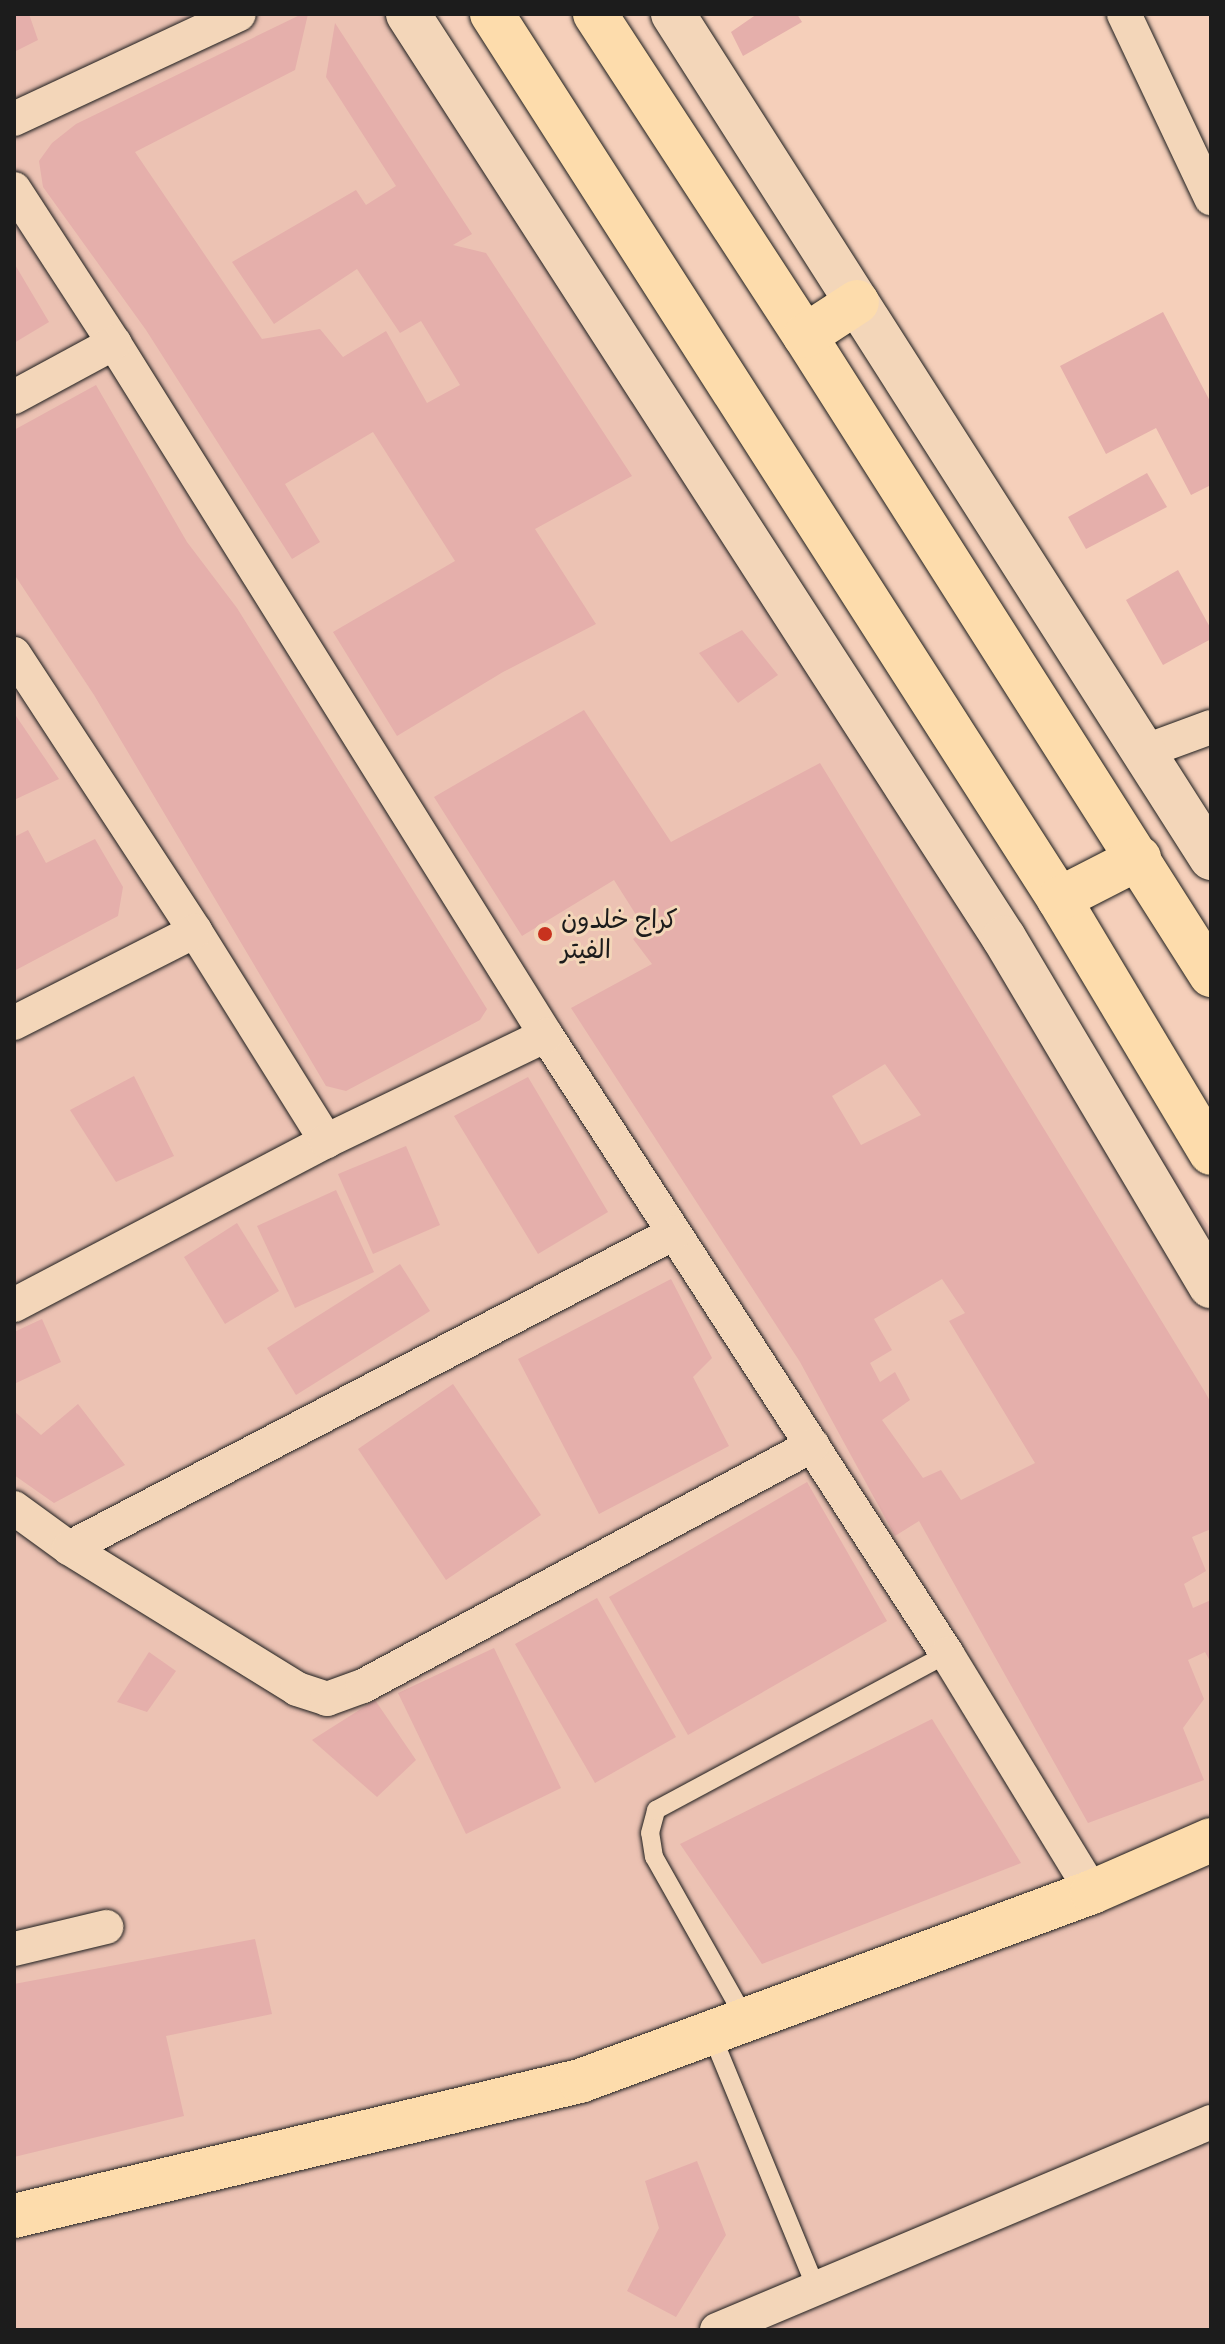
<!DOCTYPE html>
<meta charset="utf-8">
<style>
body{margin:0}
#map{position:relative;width:1225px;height:2344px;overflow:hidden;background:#f5cfba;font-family:Delius,"Playpen Sans Arabic",sans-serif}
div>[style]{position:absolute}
.built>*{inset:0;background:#ecc2b3}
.building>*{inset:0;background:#e5afab}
.roads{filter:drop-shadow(0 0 2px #1c1c1c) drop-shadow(0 0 2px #1c1c1c)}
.lane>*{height:18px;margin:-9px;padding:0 9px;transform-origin:9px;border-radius:9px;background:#f3d6b9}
.street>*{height:34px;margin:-17px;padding:0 17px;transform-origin:17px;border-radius:17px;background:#f3d6b9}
.secondary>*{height:44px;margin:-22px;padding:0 22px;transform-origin:22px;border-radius:22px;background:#f3d6b9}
.primary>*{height:44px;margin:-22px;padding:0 22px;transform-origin:22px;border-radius:22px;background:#fddcac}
.highway>*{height:44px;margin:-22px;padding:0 22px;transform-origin:22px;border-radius:22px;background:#fddcac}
.dots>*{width:22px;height:22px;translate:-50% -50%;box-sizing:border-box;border:4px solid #f3d6b9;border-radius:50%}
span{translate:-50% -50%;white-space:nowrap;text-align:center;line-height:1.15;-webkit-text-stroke:6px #f3d6b9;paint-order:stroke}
.poi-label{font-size:26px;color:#1c1c1c}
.left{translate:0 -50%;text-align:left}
.frame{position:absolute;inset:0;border:16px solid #1c1c1c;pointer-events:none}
</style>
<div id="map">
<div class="built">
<div style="clip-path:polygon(14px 14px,432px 14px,1211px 1230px,1211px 2330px,14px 2330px)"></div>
</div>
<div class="building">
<div style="clip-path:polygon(14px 14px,29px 14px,38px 40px,14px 52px)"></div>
<div style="clip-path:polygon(302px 14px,308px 14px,295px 70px,135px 152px,262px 339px,320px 329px,343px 357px,386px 331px,427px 403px,460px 385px,421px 321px,400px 333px,357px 269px,274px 324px,232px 262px,356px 190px,366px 205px,396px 186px,326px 77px,335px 23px,472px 234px,453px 245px,486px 253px,632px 476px,535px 529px,596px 624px,503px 672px,397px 736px,333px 632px,455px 561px,373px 432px,285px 484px,320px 542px,292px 559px,146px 330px,43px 187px,39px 161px,52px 143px,76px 124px)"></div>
<div style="clip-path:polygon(757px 14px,797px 14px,802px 22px,743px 56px,731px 32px)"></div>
<div style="clip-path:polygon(14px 263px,49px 322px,14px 343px)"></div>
<div style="clip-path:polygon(1163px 312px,1211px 403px,1211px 485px,1191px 495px,1156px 428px,1106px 454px,1060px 366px)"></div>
<div style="clip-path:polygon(96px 385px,187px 542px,237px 608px,487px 1009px,480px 1020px,346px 1091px,326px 1086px,94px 695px,14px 574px,14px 430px)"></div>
<div style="clip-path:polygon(1147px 473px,1167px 507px,1086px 549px,1068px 517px)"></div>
<div style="clip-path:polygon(1178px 570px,1211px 629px,1211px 639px,1163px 665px,1126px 600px)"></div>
<div style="clip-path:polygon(742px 630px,778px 675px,738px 703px,699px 653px)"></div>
<div style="clip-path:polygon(evenodd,584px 710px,671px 842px,820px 763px,1205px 1392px,1211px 1403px,1211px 1529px,1192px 1537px,1206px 1571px,1184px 1584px,1193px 1608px,1211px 1600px,1211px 1663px,1205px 1652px,1188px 1660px,1204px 1699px,1183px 1728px,1204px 1780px,1088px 1823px,919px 1521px,895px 1536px,800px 1362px,571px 1008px,652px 964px,633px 939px,645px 929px,614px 880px,522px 936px,434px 797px,584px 710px,885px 1064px,921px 1115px,861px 1145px,832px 1096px,885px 1064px,584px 710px,942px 1279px,965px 1313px,949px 1321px,1035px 1463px,961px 1500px,941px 1470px,923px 1478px,882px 1420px,910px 1400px,895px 1372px,880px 1382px,870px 1363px,892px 1350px,874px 1319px,942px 1279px)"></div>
<div style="clip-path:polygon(14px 713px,59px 779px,14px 800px)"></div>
<div style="clip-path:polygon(28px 830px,46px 863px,95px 839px,123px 887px,118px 916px,14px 971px,14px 837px)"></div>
<div style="clip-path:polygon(134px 1076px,174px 1156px,116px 1182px,70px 1110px)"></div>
<div style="clip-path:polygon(528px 1077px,608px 1212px,538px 1254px,454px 1116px)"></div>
<div style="clip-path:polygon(406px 1146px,440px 1225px,373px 1254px,338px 1174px)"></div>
<div style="clip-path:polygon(336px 1190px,374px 1272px,295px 1308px,257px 1226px)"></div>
<div style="clip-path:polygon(237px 1223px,279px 1291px,225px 1324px,184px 1257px)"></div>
<div style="clip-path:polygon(400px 1264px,430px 1311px,296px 1395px,267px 1348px)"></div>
<div style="clip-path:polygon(671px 1279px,712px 1358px,693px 1377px,729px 1446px,599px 1514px,518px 1359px)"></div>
<div style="clip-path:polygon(42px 1319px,61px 1362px,14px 1384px,14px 1332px)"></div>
<div style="clip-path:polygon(453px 1384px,541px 1515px,446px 1580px,358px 1449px)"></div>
<div style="clip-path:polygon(78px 1404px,125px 1465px,54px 1503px,14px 1475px,14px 1411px,41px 1435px)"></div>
<div style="clip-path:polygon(807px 1482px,887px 1621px,688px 1735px,609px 1597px)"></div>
<div style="clip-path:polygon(597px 1598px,676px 1737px,595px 1783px,515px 1644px)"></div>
<div style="clip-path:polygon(494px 1648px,561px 1788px,466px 1834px,398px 1693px)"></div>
<div style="clip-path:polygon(149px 1652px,176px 1671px,147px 1712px,117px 1702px)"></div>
<div style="clip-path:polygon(375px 1700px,416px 1760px,377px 1797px,312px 1740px)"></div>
<div style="clip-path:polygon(932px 1719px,1021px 1863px,762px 1964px,680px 1844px)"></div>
<div style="clip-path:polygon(255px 1939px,272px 2014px,166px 2036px,184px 2116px,14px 2157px,14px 1984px)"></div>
<div style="clip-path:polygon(697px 2161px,726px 2235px,676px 2317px,627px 2291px,659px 2228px,645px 2181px)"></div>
</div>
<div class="roads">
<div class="lane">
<div style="left:746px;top:2020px;width:187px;rotate:-119.4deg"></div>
<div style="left:654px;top:1857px;width:24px;rotate:-99deg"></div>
<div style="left:650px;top:1833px;width:24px;rotate:-75deg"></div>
<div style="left:656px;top:1810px;width:330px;rotate:-28.2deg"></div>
<div style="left:711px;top:2033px;width:276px;rotate:67.6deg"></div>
</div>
<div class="street">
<div style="left:1124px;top:14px;width:204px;rotate:64.7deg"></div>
<div style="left:14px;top:119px;width:248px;rotate:-25deg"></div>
<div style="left:14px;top:189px;width:184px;rotate:57deg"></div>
<div style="left:114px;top:343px;width:816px;rotate:58.02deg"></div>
<div style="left:546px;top:1035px;width:738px;rotate:57.06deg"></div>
<div style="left:947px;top:1654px;width:279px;rotate:58.6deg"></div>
<div style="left:14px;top:397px;width:114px;rotate:-28.4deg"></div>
<div style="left:14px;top:654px;width:331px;rotate:56.8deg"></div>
<div style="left:195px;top:931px;width:248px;rotate:58deg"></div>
<div style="left:1143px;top:752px;width:72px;rotate:-20.2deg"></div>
<div style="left:14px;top:1023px;width:203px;rotate:-26.9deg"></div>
<div style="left:14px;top:1305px;width:352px;rotate:-27.7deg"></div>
<div style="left:326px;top:1141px;width:244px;rotate:-25.7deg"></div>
<div style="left:14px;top:1508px;width:68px;rotate:36deg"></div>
<div style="left:69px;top:1548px;width:268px;rotate:31.7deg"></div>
<div style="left:297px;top:1689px;width:32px;rotate:18deg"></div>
<div style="left:327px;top:1699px;width:38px;rotate:-20deg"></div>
<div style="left:363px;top:1686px;width:510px;rotate:-28.17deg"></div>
<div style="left:69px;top:1548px;width:682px;rotate:-27.5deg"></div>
<div style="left:14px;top:1949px;width:95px;rotate:-13.4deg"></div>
<div style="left:717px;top:2330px;width:536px;rotate:-22.83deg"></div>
</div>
<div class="secondary">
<div style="left:408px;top:14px;width:1100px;rotate:57.18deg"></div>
<div style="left:1004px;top:938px;width:405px;rotate:59.3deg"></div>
<div style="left:673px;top:14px;width:1001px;rotate:57.48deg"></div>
</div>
<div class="primary">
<div style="left:14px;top:2216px;width:582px;rotate:-13.42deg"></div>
<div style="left:580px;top:2081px;width:546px;rotate:-20.26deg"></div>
<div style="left:1092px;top:1892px;width:130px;rotate:-23.6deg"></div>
</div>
<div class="highway">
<div style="left:492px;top:14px;width:1051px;rotate:57.35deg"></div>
<div style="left:1059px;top:899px;width:296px;rotate:59.1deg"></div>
<div style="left:595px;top:14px;width:384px;rotate:56.9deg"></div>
<div style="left:805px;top:336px;width:757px;rotate:57.57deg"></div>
<div style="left:805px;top:336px;width:62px;rotate:-33.2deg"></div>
<div style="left:1059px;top:899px;width:90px;rotate:-27.1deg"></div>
</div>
</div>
<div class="dots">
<div style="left:545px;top:934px;background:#c8321e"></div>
</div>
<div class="poi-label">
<span class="left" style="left:561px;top:934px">كراج خلدون<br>الفيتر</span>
</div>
<div class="frame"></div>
</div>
